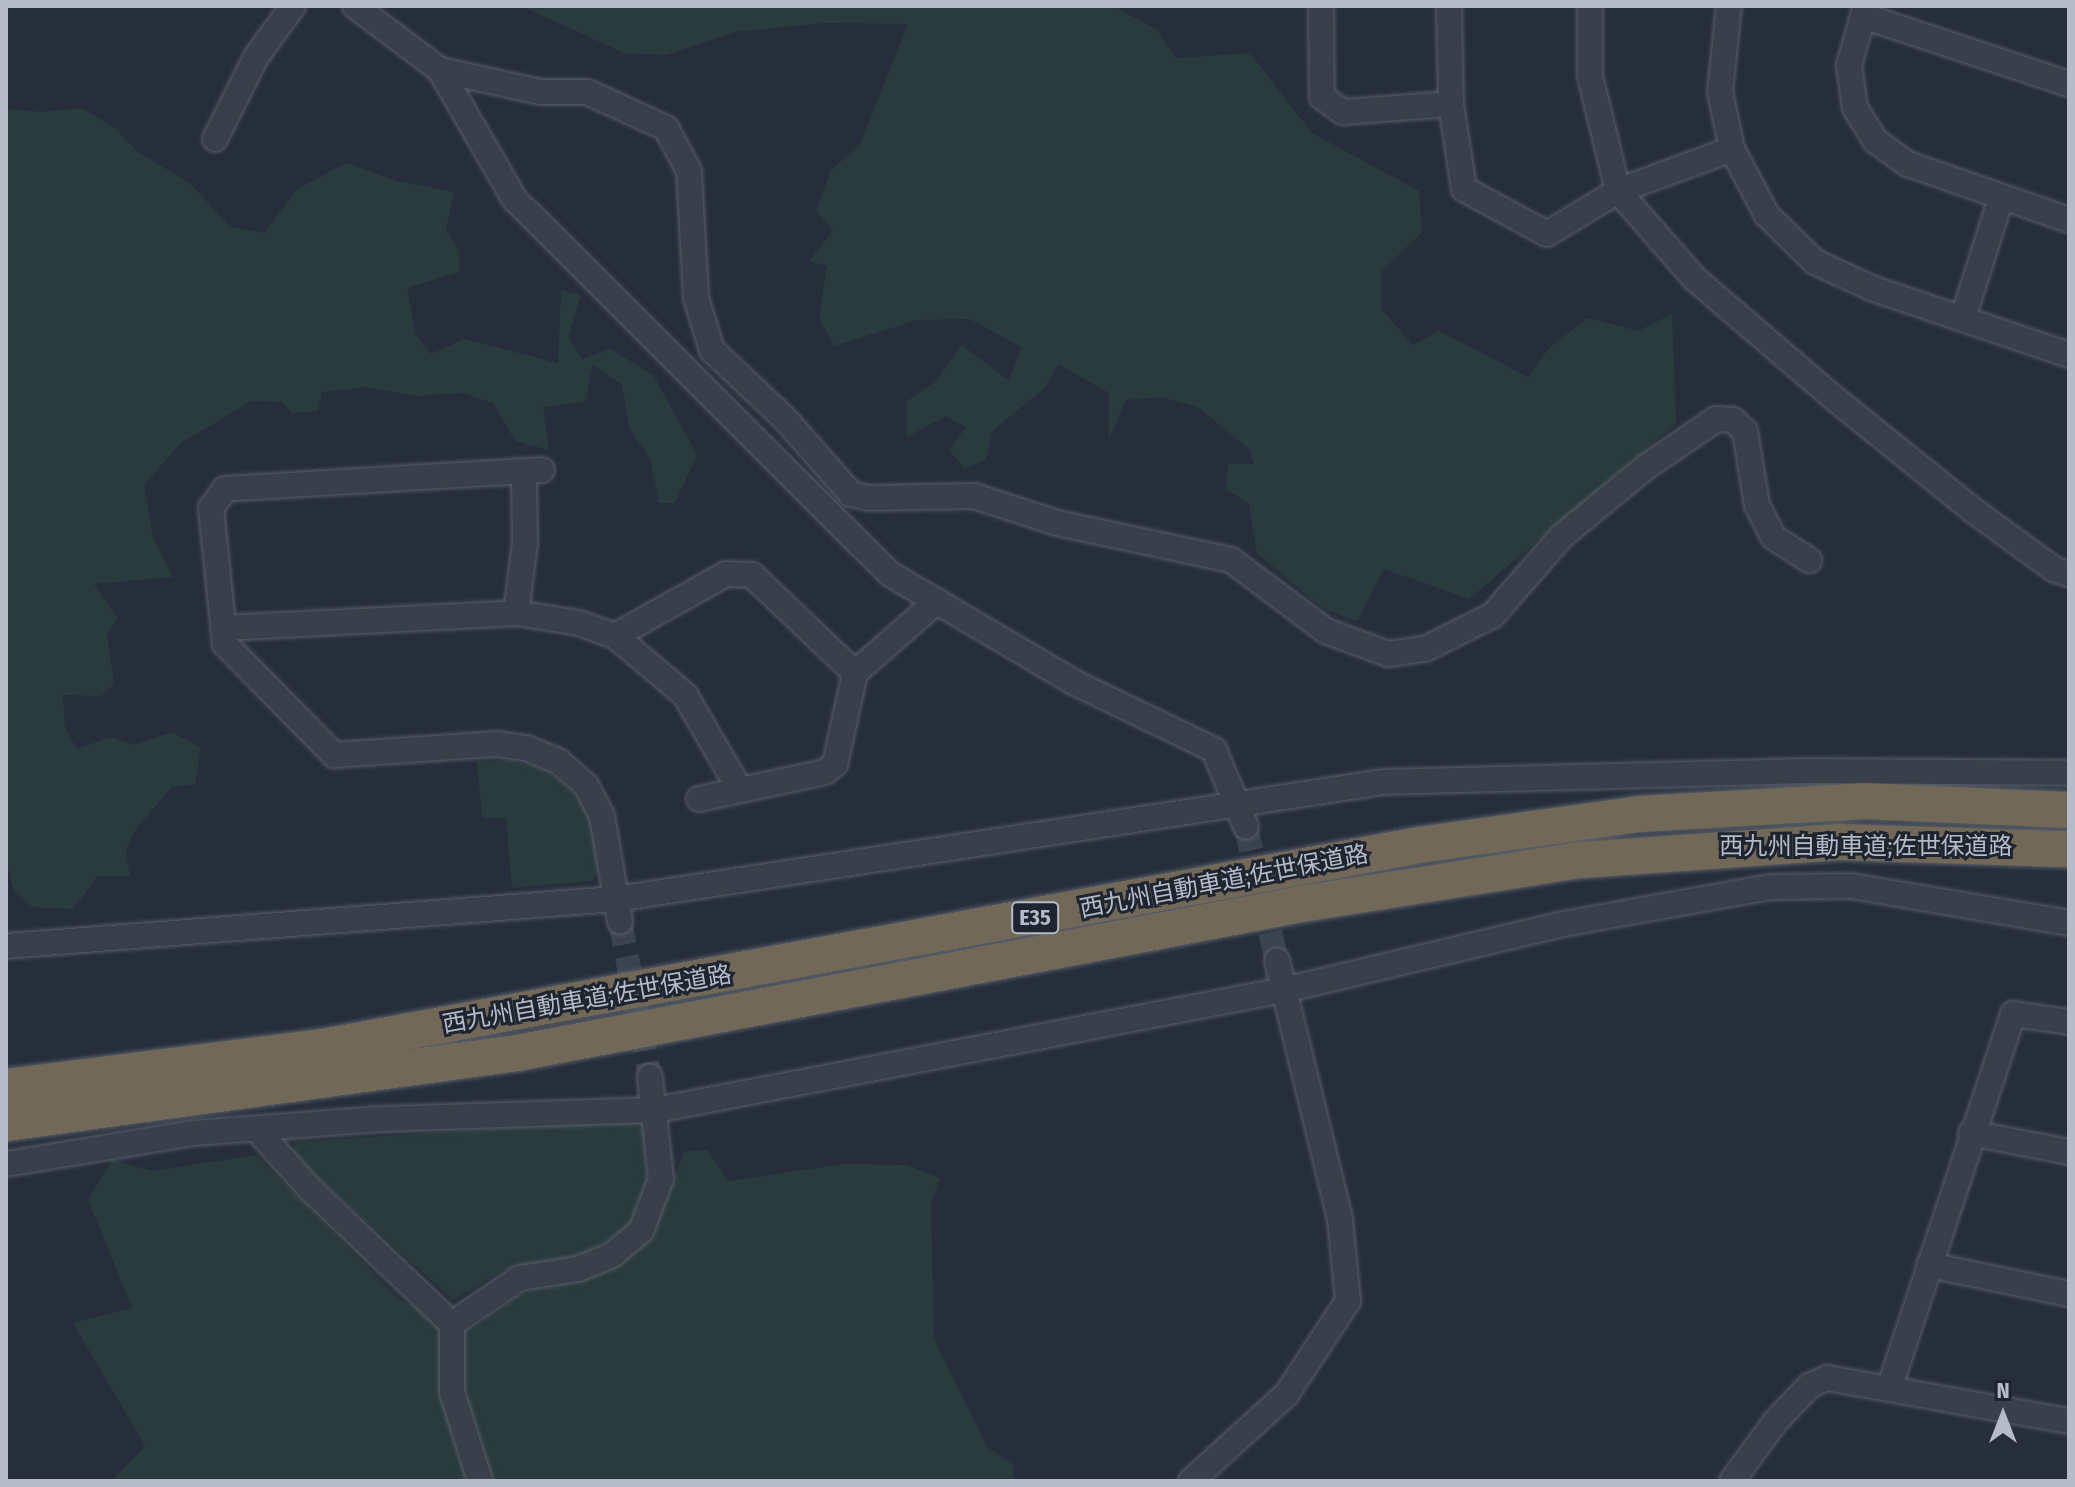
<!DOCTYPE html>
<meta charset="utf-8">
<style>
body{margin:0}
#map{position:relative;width:2075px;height:1487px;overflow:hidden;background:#262e3b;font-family:"Fira Sans Condensed","Noto Sans JP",sans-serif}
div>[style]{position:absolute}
.green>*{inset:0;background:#293b3d}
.minor-tunnel>*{height:24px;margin-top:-12px;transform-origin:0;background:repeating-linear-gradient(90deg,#3b4350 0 24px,transparent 0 36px)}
.roads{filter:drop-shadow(0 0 2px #575e69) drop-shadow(0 0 2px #575e69)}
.minor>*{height:24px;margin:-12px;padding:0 12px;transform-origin:12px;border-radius:12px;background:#39404c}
.highway>*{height:36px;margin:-18px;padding:0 18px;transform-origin:18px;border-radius:18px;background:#716857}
span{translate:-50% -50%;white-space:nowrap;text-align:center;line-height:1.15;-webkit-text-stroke:6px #1e2530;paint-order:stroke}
.shield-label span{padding:2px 6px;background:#1e2530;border:2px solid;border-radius:6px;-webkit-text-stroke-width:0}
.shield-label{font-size:22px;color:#b5bbc7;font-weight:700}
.street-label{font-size:24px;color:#b5bbc7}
.frame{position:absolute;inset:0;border:8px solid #b5bbc7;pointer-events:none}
.north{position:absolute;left:1963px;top:1375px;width:80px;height:80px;-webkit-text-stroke:6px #1e2530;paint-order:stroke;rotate:0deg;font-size:22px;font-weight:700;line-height:32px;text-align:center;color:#b5bbc7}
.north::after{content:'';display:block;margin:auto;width:28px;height:36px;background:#b5bbc7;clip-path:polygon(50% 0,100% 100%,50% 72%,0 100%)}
</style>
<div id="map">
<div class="green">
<div style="clip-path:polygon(521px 6px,1113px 6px,1156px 29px,1176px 58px,1250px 53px,1312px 133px,1419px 191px,1422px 232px,1381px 272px,1381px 309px,1413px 345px,1439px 331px,1528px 377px,1549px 348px,1588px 318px,1638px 331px,1672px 314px,1676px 424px,1469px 599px,1384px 569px,1357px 621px,1322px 608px,1257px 553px,1249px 504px,1226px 489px,1228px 464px,1254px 464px,1249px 449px,1198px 407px,1162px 397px,1126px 400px,1109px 439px,1109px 393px,1058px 364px,1045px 388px,993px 430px,986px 459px,965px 469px,949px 450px,966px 427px,946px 416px,907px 437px,907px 401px,935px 382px,962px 345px,1009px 381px,1021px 347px,970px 319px,917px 320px,835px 346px,819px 319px,827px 266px,809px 261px,833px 231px,816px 211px,831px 170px,860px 145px,908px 24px,825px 23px,735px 32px,666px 55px,624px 53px)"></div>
<div style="clip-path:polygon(82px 108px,115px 128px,138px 152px,191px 184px,230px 227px,265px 233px,296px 190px,346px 163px,397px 181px,454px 192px,446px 230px,459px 251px,459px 272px,407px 288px,416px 336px,431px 354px,464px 339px,558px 363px,561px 290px,581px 295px,568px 337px,582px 359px,611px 349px,654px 376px,697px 455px,675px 503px,659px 503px,650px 459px,629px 428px,622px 385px,593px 365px,585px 402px,543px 407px,549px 450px,515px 441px,493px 403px,462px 393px,416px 396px,366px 387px,322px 392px,318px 411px,292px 413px,282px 402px,251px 401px,180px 444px,144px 485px,153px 537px,173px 577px,94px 584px,118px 619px,107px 633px,114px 684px,101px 696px,63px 695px,65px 728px,77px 749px,110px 737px,134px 745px,172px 732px,201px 748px,195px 784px,172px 787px,136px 829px,126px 849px,130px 876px,98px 876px,73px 909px,32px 907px,13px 889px,7px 865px,6px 109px,44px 112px)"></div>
<div style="clip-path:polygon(510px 760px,549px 771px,580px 799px,593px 823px,599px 868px,593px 881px,512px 888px,506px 818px,482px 818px,477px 762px)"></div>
<div style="clip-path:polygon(643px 1119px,647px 1189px,634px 1225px,583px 1256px,504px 1270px,453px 1300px,294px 1156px,295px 1142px)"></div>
<div style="clip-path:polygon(707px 1150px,729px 1181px,844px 1164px,907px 1165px,940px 1178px,931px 1205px,934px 1339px,987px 1447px,1012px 1464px,1015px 1481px,112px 1481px,145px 1446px,73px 1323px,132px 1308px,88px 1200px,112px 1160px,153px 1171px,256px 1155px,400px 1300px,474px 1328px,525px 1292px,594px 1276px,655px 1226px,684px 1152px)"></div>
</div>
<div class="minor-tunnel">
<div style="left:1246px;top:827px;width:138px;rotate:77deg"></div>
<div style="left:620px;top:921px;width:159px;rotate:79.1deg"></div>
</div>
<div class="roads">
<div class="minor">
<div style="left:355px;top:6px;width:106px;rotate:37deg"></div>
<div style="left:440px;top:70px;width:150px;rotate:60deg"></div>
<div style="left:515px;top:200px;width:530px;rotate:44.92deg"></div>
<div style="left:890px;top:574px;width:212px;rotate:30.5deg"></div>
<div style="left:1073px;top:682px;width:157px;rotate:25.7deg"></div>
<div style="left:1214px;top:750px;width:83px;rotate:67.4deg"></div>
<div style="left:1321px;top:6px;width:91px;rotate:89.4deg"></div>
<div style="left:1322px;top:97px;width:26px;rotate:36deg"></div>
<div style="left:1343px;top:112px;width:108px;rotate:-4.2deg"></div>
<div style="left:1451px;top:104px;width:86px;rotate:81.3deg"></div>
<div style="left:1464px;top:189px;width:94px;rotate:28.5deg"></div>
<div style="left:1547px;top:234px;width:83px;rotate:-31.2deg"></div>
<div style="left:1618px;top:191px;width:121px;rotate:-20.2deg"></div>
<div style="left:1449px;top:6px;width:98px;rotate:88.8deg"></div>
<div style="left:1590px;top:6px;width:70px;rotate:90deg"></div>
<div style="left:1590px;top:76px;width:118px;rotate:76.3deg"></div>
<div style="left:1618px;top:191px;width:117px;rotate:48.8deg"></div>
<div style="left:1695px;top:279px;width:177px;rotate:40.6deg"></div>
<div style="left:1829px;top:394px;width:186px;rotate:38.9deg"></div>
<div style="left:1974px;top:511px;width:100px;rotate:36.1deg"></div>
<div style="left:2055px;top:570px;width:15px;rotate:16deg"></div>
<div style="left:1729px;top:6px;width:86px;rotate:96deg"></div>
<div style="left:1720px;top:92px;width:58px;rotate:78.1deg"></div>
<div style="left:1732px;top:149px;width:75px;rotate:62.1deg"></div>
<div style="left:1767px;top:215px;width:67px;rotate:44.4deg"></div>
<div style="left:1815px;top:262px;width:65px;rotate:24.6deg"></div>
<div style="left:1874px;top:289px;width:206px;rotate:18.7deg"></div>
<div style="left:1866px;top:6px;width:10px;rotate:107deg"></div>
<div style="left:1863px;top:16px;width:217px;rotate:18.3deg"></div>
<div style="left:1863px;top:16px;width:51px;rotate:105.9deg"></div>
<div style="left:1849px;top:65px;width:43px;rotate:82.1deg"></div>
<div style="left:1855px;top:108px;width:39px;rotate:58deg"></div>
<div style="left:1876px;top:141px;width:39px;rotate:36deg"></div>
<div style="left:1908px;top:164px;width:170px;rotate:19.2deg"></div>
<div style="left:440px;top:70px;width:103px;rotate:12.3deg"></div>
<div style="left:541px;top:92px;width:46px"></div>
<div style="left:587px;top:92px;width:87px;rotate:24.5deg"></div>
<div style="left:666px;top:128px;width:49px;rotate:61.9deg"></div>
<div style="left:689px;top:171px;width:127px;rotate:86.8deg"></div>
<div style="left:696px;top:298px;width:54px;rotate:72.9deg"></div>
<div style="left:712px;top:350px;width:102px;rotate:43.4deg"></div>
<div style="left:786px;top:420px;width:98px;rotate:48.7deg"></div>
<div style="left:851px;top:494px;width:19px;rotate:12deg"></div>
<div style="left:870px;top:498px;width:104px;rotate:-1.1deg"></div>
<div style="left:974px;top:496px;width:87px;rotate:18deg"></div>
<div style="left:1057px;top:523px;width:178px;rotate:12deg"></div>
<div style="left:1231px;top:560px;width:119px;rotate:36.8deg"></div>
<div style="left:1326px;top:631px;width:66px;rotate:20.4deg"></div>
<div style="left:1388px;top:654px;width:37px;rotate:-8deg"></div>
<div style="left:1425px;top:649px;width:76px;rotate:-26.6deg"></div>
<div style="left:1493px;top:615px;width:105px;rotate:-48.9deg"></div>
<div style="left:1562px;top:536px;width:109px;rotate:-39.4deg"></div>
<div style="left:1646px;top:467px;width:85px;rotate:-34.4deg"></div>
<div style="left:1716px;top:419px;width:17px;rotate:3deg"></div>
<div style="left:1733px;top:420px;width:16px;rotate:43deg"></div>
<div style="left:1745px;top:431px;width:75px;rotate:80.8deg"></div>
<div style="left:1757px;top:505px;width:36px;rotate:63deg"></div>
<div style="left:1773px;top:537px;width:43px;rotate:32.6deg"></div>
<div style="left:215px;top:139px;width:92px;rotate:-63.4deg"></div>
<div style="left:256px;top:57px;width:63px;rotate:-54deg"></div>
<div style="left:1963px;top:318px;width:126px;rotate:-72.4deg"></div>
<div style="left:542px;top:470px;width:318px;rotate:176.6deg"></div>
<div style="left:225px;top:489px;width:24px;rotate:126deg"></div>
<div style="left:211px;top:508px;width:137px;rotate:84.1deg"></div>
<div style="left:225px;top:644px;width:156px;rotate:45.5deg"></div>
<div style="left:334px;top:755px;width:163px;rotate:-3.9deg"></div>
<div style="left:497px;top:744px;width:29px;rotate:8deg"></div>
<div style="left:526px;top:748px;width:35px;rotate:22deg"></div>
<div style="left:558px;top:761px;width:37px;rotate:41deg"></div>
<div style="left:586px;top:785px;width:35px;rotate:63deg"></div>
<div style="left:602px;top:816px;width:107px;rotate:80.3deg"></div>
<div style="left:516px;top:613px;width:71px;rotate:-82.7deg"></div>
<div style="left:525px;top:543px;width:72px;rotate:-90.8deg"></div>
<div style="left:223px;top:628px;width:293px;rotate:-2.9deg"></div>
<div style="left:516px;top:613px;width:64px;rotate:9deg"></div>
<div style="left:579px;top:623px;width:38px;rotate:20deg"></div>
<div style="left:615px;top:636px;width:92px;rotate:40.1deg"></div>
<div style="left:685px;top:695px;width:108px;rotate:59.9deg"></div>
<div style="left:615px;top:636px;width:127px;rotate:-29.2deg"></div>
<div style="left:726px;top:574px;width:26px;rotate:2deg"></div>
<div style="left:752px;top:575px;width:142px;rotate:43.6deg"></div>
<div style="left:699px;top:799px;width:129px;rotate:-12.1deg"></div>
<div style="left:825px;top:772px;width:13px;rotate:-39deg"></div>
<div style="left:835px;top:764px;width:93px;rotate:-77.6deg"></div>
<div style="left:855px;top:673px;width:109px;rotate:-41.3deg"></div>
<div style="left:6px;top:946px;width:612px;rotate:-4.41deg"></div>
<div style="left:616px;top:899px;width:776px;rotate:-8.67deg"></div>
<div style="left:1383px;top:782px;width:424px;rotate:-1.5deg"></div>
<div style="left:1807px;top:771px;width:262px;rotate:0.4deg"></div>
<div style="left:257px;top:1130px;width:78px;rotate:48.1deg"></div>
<div style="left:309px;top:1188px;width:197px;rotate:43.6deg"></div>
<div style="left:452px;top:1324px;width:68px;rotate:90deg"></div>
<div style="left:452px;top:1392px;width:93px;rotate:72.5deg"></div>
<div style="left:1971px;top:1133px;width:100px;rotate:11deg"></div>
<div style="left:6px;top:1164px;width:191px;rotate:-9.4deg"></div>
<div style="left:194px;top:1133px;width:187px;rotate:-4.3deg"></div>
<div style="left:380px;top:1119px;width:276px;rotate:-1.9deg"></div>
<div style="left:656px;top:1110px;width:639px;rotate:-10.82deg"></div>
<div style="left:1284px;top:990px;width:287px;rotate:-13.3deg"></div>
<div style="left:1563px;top:924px;width:210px;rotate:-10.1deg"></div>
<div style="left:1770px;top:887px;width:81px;rotate:-0.7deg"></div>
<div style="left:1851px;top:886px;width:221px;rotate:9.6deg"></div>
<div style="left:1929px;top:1265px;width:143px;rotate:11.7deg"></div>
<div style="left:452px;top:1324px;width:82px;rotate:-34.1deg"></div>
<div style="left:520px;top:1278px;width:59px;rotate:-8.8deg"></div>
<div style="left:578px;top:1269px;width:37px;rotate:-22deg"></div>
<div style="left:612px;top:1255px;width:38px;rotate:-40deg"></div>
<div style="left:641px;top:1231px;width:56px;rotate:-69deg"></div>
<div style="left:661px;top:1179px;width:103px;rotate:-96.2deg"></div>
<div style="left:1890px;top:1386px;width:392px;rotate:-71.7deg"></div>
<div style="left:2013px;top:1014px;width:57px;rotate:8.1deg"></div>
<div style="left:1191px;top:1481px;width:128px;rotate:-42.2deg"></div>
<div style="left:1286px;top:1395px;width:113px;rotate:-56.6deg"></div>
<div style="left:1348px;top:1301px;width:82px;rotate:-95.6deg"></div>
<div style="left:1340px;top:1219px;width:266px;rotate:-103.7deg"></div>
<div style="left:1732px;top:1481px;width:73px;rotate:-53.9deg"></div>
<div style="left:1775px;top:1422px;width:50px;rotate:-46.6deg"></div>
<div style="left:1809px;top:1386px;width:20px;rotate:-24deg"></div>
<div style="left:1827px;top:1378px;width:246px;rotate:10.1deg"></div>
</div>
<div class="highway">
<div style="left:6px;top:1087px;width:320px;rotate:-7.2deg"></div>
<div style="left:323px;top:1047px;width:1114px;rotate:-10.44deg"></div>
<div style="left:1419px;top:845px;width:223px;rotate:-8deg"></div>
<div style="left:1640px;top:814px;width:223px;rotate:-3.3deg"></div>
<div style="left:1863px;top:801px;width:206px;rotate:2.5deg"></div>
<div style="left:6px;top:1123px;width:516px;rotate:-7.8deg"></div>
<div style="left:517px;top:1053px;width:799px;rotate:-10.75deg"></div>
<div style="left:1302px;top:904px;width:282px;rotate:-9deg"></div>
<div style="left:1581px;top:860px;width:261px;rotate:-4deg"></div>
<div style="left:1841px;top:842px;width:228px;rotate:1.8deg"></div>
</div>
</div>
<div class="shield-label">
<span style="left:1035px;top:918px">E35</span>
</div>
<div class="street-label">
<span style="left:1866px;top:847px">西九州自動車道;佐世保道路</span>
<span style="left:1224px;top:882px;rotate:-11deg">西九州自動車道;佐世保道路</span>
<span style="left:587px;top:1000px;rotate:-10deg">西九州自動車道;佐世保道路</span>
</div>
<div class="frame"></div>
<div class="north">N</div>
</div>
